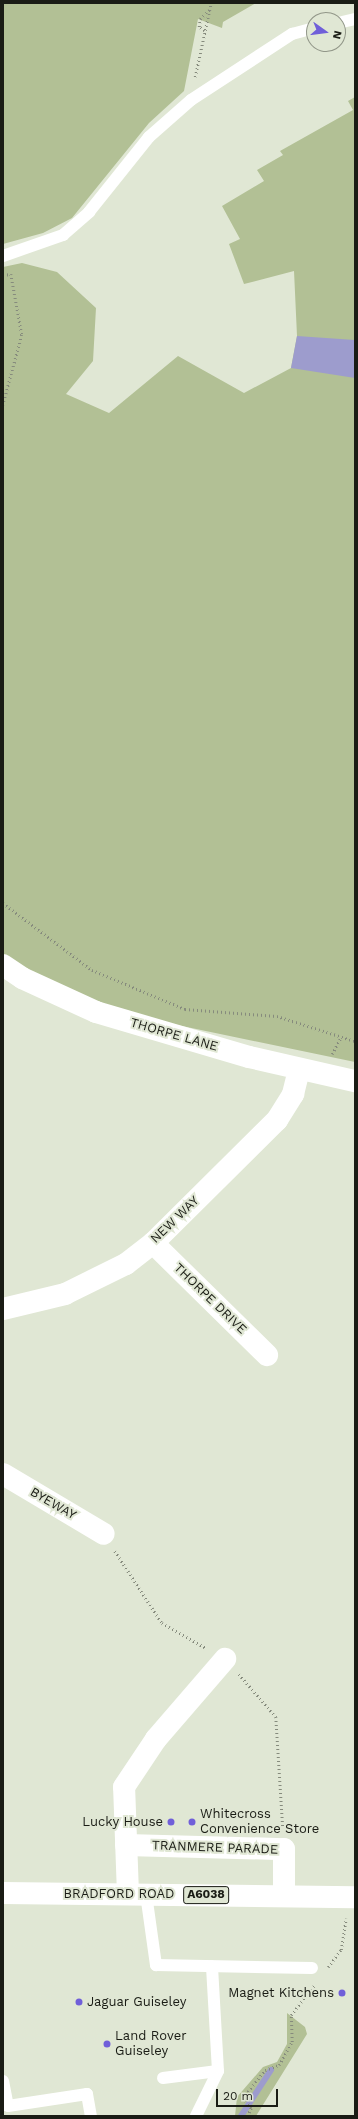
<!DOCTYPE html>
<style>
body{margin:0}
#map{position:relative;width:358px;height:2119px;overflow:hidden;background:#e0e7d4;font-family:"Work Sans",sans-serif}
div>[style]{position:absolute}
.green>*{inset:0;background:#b2c095}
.water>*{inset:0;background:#9d9ccd}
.stream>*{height:6px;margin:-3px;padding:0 3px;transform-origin:3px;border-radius:3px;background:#9d9ccd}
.path>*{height:2.5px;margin-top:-1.25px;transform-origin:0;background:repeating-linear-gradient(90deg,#868b7d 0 1px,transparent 0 4px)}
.service>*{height:12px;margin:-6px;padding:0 6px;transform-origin:6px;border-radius:6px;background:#fff}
.minor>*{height:22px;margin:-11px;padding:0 11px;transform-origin:11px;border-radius:11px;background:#fff}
.primary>*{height:22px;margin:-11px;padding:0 11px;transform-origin:11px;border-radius:11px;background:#fff}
.dots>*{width:11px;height:11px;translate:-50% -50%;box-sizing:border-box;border:2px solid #e0e7d4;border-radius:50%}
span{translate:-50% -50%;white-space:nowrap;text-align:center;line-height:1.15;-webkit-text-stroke:4px #e0e7d4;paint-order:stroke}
.shield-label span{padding:1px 3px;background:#e0e7d4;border:1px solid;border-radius:3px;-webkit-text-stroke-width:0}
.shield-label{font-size:12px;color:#1a1c15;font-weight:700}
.street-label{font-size:13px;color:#1a1c15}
.poi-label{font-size:13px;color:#1a1c15}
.left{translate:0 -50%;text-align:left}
.right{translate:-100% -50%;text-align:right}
.frame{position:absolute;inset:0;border:4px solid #1a1c15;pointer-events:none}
.north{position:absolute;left:306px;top:12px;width:40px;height:40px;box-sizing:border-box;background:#e0e7d4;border:1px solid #919688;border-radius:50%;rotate:104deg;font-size:11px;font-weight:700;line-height:16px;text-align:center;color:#1a1c15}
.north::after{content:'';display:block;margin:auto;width:14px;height:18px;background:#705fd9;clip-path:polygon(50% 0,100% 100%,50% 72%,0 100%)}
.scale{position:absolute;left:216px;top:2089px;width:62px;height:18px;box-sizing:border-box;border:2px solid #1a1c15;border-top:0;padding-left:5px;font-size:12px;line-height:14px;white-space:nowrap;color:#1a1c15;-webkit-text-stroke:3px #e0e7d4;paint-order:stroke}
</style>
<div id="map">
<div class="green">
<div style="clip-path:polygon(3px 3px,256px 3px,223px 22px,222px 28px,198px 19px,184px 91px,149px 123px,72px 218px,43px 233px,3px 244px)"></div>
<div style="clip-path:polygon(355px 97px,355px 1062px,110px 1011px,34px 975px,3px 954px,3px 267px,22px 263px,57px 272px,96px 308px,93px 361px,66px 394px,109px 413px,178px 356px,244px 393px,291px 368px,297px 336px,294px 271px,244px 284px,229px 244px,240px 239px,222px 206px,264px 181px,257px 170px,283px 155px,280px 151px,353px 110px,348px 101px)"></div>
<div style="clip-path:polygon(287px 2013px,305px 2027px,307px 2034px,256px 2116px,235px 2116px,237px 2097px,263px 2067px,277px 2062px,287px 2044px)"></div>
</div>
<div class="water">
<div style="clip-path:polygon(297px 336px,355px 340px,355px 378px,291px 368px)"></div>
</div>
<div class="stream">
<div style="left:241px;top:2116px;width:55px;rotate:-56.9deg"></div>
</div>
<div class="path">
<div style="left:204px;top:31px;width:6px;rotate:-141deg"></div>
<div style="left:199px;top:27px;width:8px;rotate:-83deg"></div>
<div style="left:200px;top:19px;width:13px;rotate:-45deg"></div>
<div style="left:195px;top:77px;width:76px;rotate:-77.8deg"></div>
<div style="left:3px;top:275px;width:8px;rotate:-7deg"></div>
<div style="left:11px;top:274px;width:62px;rotate:79.8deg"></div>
<div style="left:22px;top:335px;width:73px;rotate:105.2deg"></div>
<div style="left:3px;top:903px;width:111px;rotate:37deg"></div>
<div style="left:92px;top:970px;width:101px;rotate:22.8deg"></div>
<div style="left:185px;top:1009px;width:92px;rotate:4.4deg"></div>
<div style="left:277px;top:1016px;width:82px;rotate:17.8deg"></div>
<div style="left:332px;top:1054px;width:19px;rotate:-62deg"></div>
<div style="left:115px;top:1551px;width:86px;rotate:56.9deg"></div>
<div style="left:162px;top:1623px;width:51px;rotate:29.6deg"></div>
<div style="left:239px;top:1674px;width:57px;rotate:49.3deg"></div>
<div style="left:276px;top:1717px;width:110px;rotate:86.4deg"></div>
<div style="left:328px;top:1967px;width:21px;rotate:-53deg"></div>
<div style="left:341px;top:1950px;width:32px;rotate:-81deg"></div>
<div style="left:247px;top:2116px;width:9px;rotate:-63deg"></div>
<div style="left:251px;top:2108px;width:13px;rotate:-129deg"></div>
<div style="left:243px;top:2098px;width:36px;rotate:-52deg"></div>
<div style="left:265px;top:2070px;width:15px;rotate:-20deg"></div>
<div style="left:279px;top:2065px;width:26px;rotate:-61deg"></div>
<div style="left:292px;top:2042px;width:27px;rotate:-92deg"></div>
<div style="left:291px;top:2015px;width:39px;rotate:-52deg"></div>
</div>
<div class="service">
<div style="left:338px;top:23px;width:17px;rotate:-13deg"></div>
<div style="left:3px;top:256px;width:64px;rotate:-19.3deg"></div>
<div style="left:63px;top:235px;width:35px;rotate:-41deg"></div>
<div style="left:89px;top:212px;width:96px;rotate:-51.3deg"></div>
<div style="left:149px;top:137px;width:56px;rotate:-41.4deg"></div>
<div style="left:191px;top:100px;width:121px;rotate:-33.2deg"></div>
<div style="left:292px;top:34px;width:23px;rotate:-15deg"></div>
<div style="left:146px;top:1894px;width:72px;rotate:82deg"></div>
<div style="left:156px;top:1965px;width:156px;rotate:1.1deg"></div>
<div style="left:163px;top:2078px;width:55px;rotate:-7.3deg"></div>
<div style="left:218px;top:2071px;width:105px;rotate:-93.3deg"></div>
<div style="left:3px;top:2081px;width:25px;rotate:79deg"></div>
<div style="left:8px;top:2106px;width:80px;rotate:-8.6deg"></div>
<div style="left:87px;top:2094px;width:22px;rotate:80deg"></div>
<div style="left:196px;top:2116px;width:50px;rotate:-63.9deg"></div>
</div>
<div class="minor">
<div style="left:3px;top:965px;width:23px;rotate:34deg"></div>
<div style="left:22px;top:978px;width:81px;rotate:24.7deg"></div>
<div style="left:96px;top:1012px;width:159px;rotate:16.4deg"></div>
<div style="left:249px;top:1057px;width:109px;rotate:12.8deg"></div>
<div style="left:153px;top:1243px;width:160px;rotate:44.5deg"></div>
<div style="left:3px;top:1309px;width:64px;rotate:-13.6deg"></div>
<div style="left:65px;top:1294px;width:68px;rotate:-26.2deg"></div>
<div style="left:126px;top:1264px;width:34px;rotate:-38deg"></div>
<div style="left:153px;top:1243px;width:175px;rotate:-44.8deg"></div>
<div style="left:277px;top:1120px;width:31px;rotate:-58deg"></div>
<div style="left:293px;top:1094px;width:25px;rotate:-76deg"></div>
<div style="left:3px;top:1474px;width:117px;rotate:30.7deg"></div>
<div style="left:126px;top:1845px;width:158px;rotate:1.5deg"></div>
<div style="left:284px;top:1849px;width:47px;rotate:90deg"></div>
<div style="left:128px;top:1894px;width:107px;rotate:-92.1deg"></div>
<div style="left:124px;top:1787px;width:58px;rotate:-56.3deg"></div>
<div style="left:156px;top:1739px;width:106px;rotate:-49.2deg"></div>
</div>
<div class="primary">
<div style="left:3px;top:1893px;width:352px;rotate:0.7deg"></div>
</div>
<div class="dots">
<div style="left:171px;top:1822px;background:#705fd9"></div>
<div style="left:192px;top:1822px;background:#705fd9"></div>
<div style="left:342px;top:1993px;background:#705fd9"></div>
<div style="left:79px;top:2002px;background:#705fd9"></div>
<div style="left:107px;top:2044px;background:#705fd9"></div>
</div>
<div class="shield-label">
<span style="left:206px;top:1895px">A6038</span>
</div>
<div class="street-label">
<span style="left:174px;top:1035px;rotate:16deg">THORPE LANE</span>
<span style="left:175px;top:1220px;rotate:-44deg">NEW WAY</span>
<span style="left:210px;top:1299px;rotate:44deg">THORPE DRIVE</span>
<span style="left:53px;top:1504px;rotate:30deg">BYEWAY</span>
<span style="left:215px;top:1848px;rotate:2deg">TRANMERE PARADE</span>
<span style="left:119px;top:1894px">BRADFORD ROAD</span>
</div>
<div class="poi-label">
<span class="left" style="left:200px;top:1822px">Whitecross<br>Convenience Store</span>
<span class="right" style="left:163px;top:1822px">Lucky House</span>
<span class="right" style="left:334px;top:1993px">Magnet Kitchens</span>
<span class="left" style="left:87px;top:2002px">Jaguar Guiseley</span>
<span class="left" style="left:115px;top:2044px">Land Rover<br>Guiseley</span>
</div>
<div class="frame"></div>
<div class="north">N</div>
<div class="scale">20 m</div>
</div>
